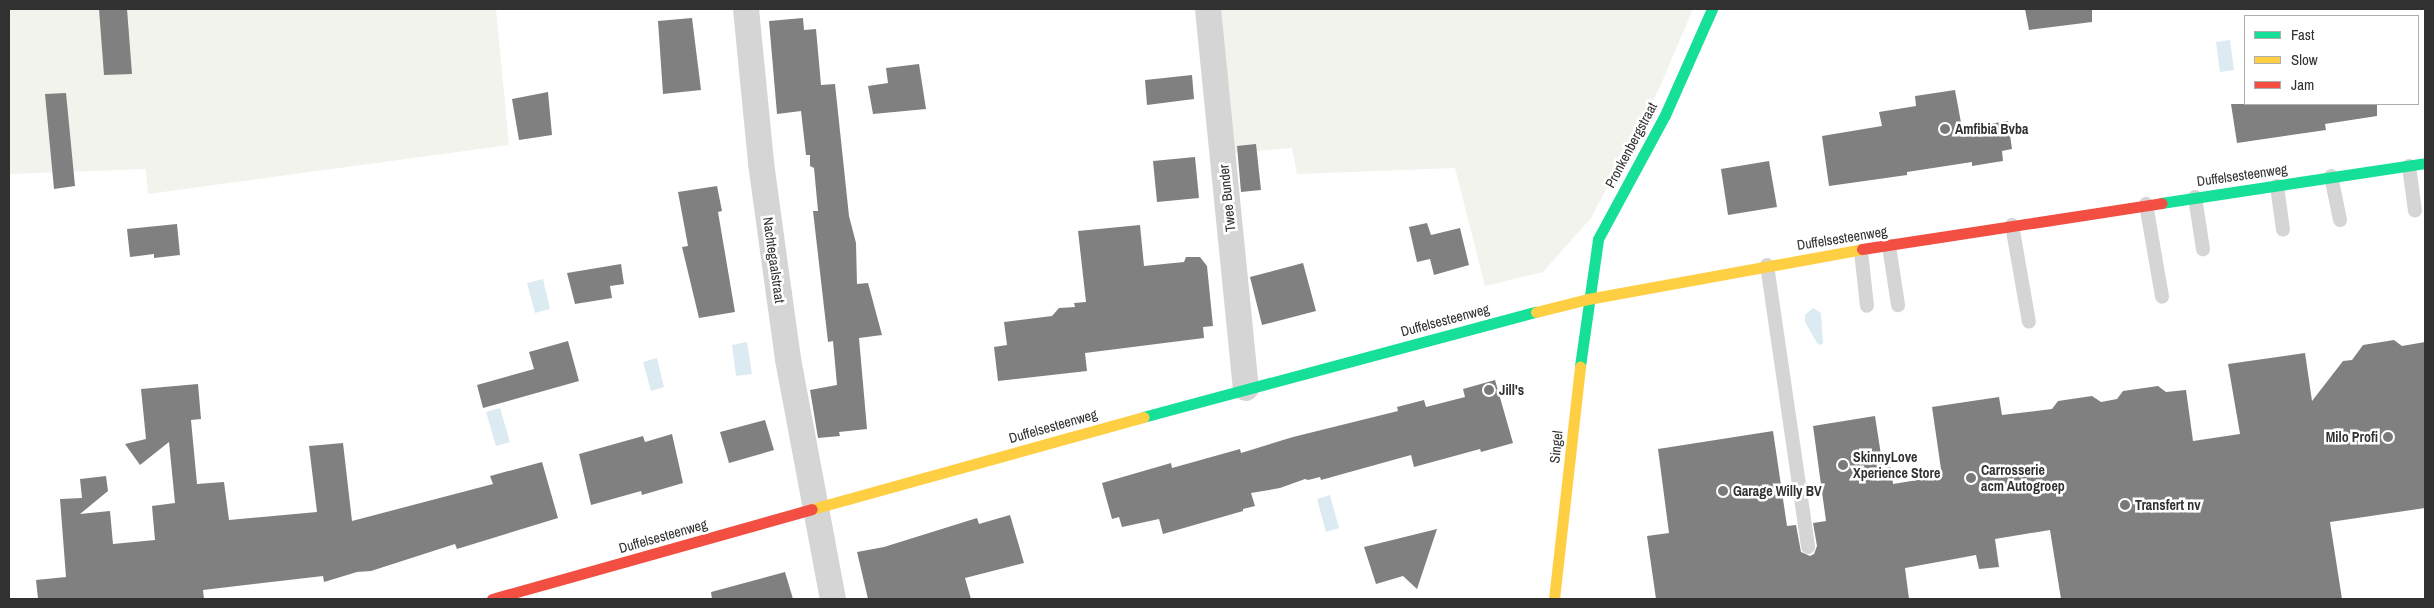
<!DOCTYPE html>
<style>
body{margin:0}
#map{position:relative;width:2434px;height:608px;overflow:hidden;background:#fff;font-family:"Archivo Narrow",sans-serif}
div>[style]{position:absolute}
.green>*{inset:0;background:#f1f3ec}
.water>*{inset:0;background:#dcebf2}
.building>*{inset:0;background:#808080}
.lane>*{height:14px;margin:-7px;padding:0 7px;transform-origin:7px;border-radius:7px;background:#d5d5d5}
.street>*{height:26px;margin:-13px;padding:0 13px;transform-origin:13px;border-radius:13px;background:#d5d5d5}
.fast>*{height:11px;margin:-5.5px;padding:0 5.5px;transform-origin:5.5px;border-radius:5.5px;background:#16e098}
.slow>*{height:11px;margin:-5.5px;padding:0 5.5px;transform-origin:5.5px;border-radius:5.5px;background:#ffcf43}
.jam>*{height:11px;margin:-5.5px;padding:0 5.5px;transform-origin:5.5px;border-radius:5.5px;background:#f24e42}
.dots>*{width:14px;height:14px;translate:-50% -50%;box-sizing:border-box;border:2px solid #fff;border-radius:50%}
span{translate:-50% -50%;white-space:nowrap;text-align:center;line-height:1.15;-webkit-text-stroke:5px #fff;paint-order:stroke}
.poi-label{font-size:14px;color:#313131;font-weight:700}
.left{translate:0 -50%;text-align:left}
.right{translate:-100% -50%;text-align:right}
.street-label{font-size:14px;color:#313131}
.frame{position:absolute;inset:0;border:10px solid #313131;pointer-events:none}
.legend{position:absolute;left:2244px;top:15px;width:175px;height:90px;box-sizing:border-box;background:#fff;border:1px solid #adadad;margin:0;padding:6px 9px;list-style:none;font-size:15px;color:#313131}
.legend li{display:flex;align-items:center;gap:10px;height:25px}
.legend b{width:25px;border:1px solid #adadad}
</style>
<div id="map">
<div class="green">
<div style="clip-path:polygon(9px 9px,496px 9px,509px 145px,148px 194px,146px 169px,9px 174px)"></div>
<div style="clip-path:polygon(1217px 9px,1693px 9px,1659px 89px,1591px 218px,1543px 272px,1485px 286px,1455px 168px,1297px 174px,1292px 148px,1232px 153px)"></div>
</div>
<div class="water">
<div style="clip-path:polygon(2230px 40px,2234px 70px,2220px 72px,2216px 42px)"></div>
<div style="clip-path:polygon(543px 279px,550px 309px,535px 313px,527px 283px)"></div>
<div style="clip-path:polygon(1813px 308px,1821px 313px,1823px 343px,1821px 345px,1817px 343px,1805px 322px,1805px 315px)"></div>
<div style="clip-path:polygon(747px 342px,752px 374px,736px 376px,732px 345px)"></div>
<div style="clip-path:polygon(657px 358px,664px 387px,651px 391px,643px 362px)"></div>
<div style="clip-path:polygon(500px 408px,510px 442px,496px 446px,486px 412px)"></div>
<div style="clip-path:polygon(1330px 495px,1339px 528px,1326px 532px,1317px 499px)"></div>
</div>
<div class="building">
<div style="clip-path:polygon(99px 9px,127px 9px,132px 74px,104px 75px)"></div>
<div style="clip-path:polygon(2025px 9px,2092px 9px,2092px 22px,2029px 30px)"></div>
<div style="clip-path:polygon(692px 18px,701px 90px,663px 94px,658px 21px)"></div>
<div style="clip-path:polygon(803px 18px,804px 30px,816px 29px,821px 85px,835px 84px,849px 216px,856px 243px,857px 284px,868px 283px,882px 335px,859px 338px,867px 429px,839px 432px,840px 436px,818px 438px,810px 390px,837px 385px,833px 341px,828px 342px,813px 211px,818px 211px,814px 168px,810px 166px,810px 155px,806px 155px,801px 111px,777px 114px,769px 21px)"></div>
<div style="clip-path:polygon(919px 64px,926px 109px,873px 114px,868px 86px,888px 83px,886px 68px)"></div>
<div style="clip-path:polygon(1192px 75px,1194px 99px,1147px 105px,1145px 80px)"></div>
<div style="clip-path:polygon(1955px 90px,1962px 128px,2008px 121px,2012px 149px,2002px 151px,2003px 161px,1972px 166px,1972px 162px,1907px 172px,1907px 175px,1829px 186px,1822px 136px,1882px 126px,1879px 112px,1916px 106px,1915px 96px)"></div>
<div style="clip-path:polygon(548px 92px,552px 135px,519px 140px,512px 99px)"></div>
<div style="clip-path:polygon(66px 93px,75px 186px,54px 189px,45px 94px)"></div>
<div style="clip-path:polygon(2231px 104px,2377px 104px,2377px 116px,2325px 124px,2326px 130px,2237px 143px)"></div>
<div style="clip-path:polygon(1256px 144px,1261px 190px,1241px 192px,1237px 146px)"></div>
<div style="clip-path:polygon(1195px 157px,1199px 198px,1157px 202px,1153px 161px)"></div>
<div style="clip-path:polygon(1769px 161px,1777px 207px,1728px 215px,1721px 169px)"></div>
<div style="clip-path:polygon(717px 186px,722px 211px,718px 212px,735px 312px,699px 318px,682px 247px,688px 246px,678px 192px)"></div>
<div style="clip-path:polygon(1427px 223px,1431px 235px,1460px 228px,1469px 265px,1434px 275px,1430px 259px,1417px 262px,1409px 227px)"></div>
<div style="clip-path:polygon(177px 224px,180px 255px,154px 258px,154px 254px,130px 257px,127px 229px)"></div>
<div style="clip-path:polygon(1140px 225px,1144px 266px,1184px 262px,1186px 257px,1200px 257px,1207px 266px,1213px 326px,1203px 327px,1204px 338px,1085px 353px,1087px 371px,998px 381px,994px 347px,1007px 345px,1004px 322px,1052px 316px,1059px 308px,1075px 307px,1074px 303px,1086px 302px,1078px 231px)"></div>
<div style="clip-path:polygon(1303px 263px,1316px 311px,1262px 325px,1250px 277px)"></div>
<div style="clip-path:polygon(621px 264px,624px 284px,610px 286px,612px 298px,575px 304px,567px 273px)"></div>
<div style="clip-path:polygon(2394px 340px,2402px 346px,2425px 342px,2425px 508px,2330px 522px,2342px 599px,2061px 599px,2050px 530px,1995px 539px,1999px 567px,1979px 569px,1976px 555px,1905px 568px,1909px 599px,1656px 599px,1647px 536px,1669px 533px,1658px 449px,1773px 431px,1787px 526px,1796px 525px,1801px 552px,1810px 556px,1814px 554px,1817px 546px,1813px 523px,1826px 521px,1813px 426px,1875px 416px,1883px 468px,1891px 467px,1893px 484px,1942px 476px,1932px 407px,1999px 397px,2002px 415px,2052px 409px,2058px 401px,2092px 396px,2101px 402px,2117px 399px,2123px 391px,2158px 386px,2166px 392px,2186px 390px,2193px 441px,2240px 434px,2228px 364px,2305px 353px,2312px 401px,2343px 361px,2352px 360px,2363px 345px)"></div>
<div style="clip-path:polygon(568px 341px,579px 381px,483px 408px,477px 385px,534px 369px,529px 352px)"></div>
<div style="clip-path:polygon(1495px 380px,1513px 443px,1481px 452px,1480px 449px,1414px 467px,1411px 455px,1321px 480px,1320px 477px,1308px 480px,1305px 479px,1280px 488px,1251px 493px,1255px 506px,1243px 509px,1243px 511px,1163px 534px,1159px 519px,1122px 527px,1119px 517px,1112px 519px,1102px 483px,1171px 463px,1172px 468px,1240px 449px,1241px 453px,1293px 437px,1398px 411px,1397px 407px,1424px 400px,1426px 407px,1465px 397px,1463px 389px)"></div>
<div style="clip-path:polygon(198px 384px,201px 419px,191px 420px,197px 484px,224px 482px,229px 520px,317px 512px,309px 446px,343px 443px,352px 521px,493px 484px,490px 476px,542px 462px,558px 518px,457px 549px,455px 544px,371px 571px,357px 572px,324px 582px,323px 576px,203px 590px,204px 599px,38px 599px,36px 580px,66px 577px,60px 499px,82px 498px,80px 479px,106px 476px,108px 491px,80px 514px,110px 511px,113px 544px,155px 540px,152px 506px,175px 503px,169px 442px,140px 465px,125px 444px,146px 439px,141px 389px)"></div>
<div style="clip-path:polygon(765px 420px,774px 450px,729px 463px,720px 432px)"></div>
<div style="clip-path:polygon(672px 434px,683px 483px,642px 495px,641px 491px,591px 505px,579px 454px,643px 436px,645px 442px)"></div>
<div style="clip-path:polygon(1010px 515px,1024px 563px,965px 578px,971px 599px,868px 599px,857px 552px,884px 547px,977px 518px,979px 524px)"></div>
<div style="clip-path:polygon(1437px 529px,1417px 589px,1403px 576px,1376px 584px,1364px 547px)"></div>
<div style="clip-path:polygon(785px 572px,793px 599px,712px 599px,711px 592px)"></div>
</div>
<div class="lane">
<div style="left:2409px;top:166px;width:45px;rotate:82.4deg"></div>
<div style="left:2331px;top:176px;width:45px;rotate:78.4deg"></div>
<div style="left:2277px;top:186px;width:44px;rotate:82.2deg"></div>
<div style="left:2195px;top:197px;width:53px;rotate:81.3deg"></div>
<div style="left:2146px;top:204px;width:94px;rotate:80.2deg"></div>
<div style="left:2012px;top:225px;width:98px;rotate:80.1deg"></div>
<div style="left:1889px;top:246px;width:60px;rotate:81.3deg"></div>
<div style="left:1861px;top:251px;width:55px;rotate:83.8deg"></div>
<div style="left:1767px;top:265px;width:285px;rotate:81.7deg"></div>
</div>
<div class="street">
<div style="left:746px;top:9px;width:155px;rotate:84.4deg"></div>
<div style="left:761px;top:163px;width:132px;rotate:82.2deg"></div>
<div style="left:779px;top:294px;width:66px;rotate:82.1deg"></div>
<div style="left:788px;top:359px;width:244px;rotate:79.4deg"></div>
<div style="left:1208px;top:9px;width:381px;rotate:84.3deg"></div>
</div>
<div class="fast">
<div style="left:2161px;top:203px;width:267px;rotate:-8.6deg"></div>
<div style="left:1580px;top:366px;width:128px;rotate:-81.9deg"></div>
<div style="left:1598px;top:239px;width:141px;rotate:-61.6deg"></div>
<div style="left:1665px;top:115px;width:116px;rotate:-66.1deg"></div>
<div style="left:1143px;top:417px;width:407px;rotate:-15deg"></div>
</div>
<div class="slow">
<div style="left:1536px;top:312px;width:54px;rotate:-14deg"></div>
<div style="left:1588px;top:299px;width:279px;rotate:-10.3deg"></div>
<div style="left:812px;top:509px;width:344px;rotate:-15.5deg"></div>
<div style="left:1554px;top:599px;width:234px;rotate:-83.6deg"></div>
</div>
<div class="jam">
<div style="left:1862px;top:249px;width:303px;rotate:-8.7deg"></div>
<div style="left:492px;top:599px;width:332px;rotate:-15.7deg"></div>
</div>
<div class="dots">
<div style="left:1945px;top:129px;background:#797979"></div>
<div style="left:1489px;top:390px;background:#797979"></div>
<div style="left:2388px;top:437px;background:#797979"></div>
<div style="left:1843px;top:465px;background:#797979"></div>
<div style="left:1971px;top:478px;background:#797979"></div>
<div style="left:1723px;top:491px;background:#797979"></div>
<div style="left:2125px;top:505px;background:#797979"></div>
</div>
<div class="poi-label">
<span class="left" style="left:1955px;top:129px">Amfibia Bvba</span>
<span class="left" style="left:1499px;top:390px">Jill's</span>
<span class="right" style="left:2378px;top:437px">Milo Profi</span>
<span class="left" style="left:1853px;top:465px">SkinnyLove<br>Xperience Store</span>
<span class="left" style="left:1981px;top:478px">Carrosserie<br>acm Autogroep</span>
<span class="left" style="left:1733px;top:491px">Garage Willy BV</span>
<span class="left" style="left:2135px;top:505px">Transfert nv</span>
</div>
<div class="street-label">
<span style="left:1631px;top:145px;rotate:-62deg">Pronkenbergstraat</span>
<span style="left:2242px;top:175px;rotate:-8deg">Duffelsesteenweg</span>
<span style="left:1227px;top:198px;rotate:-96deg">Twee Bunder</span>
<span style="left:1842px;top:238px;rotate:-9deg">Duffelsesteenweg</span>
<span style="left:774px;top:260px;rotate:82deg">Nachtegaalstraat</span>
<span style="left:1445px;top:320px;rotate:-15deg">Duffelsesteenweg</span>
<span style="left:1053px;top:426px;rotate:-16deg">Duffelsesteenweg</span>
<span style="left:1556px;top:447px;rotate:-84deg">Singel</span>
<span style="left:663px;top:536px;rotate:-16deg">Duffelsesteenweg</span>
</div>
<div class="frame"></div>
<ul class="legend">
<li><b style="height:6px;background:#16e098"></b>Fast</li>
<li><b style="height:6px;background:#ffcf43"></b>Slow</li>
<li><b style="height:6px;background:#f24e42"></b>Jam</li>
</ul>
</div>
